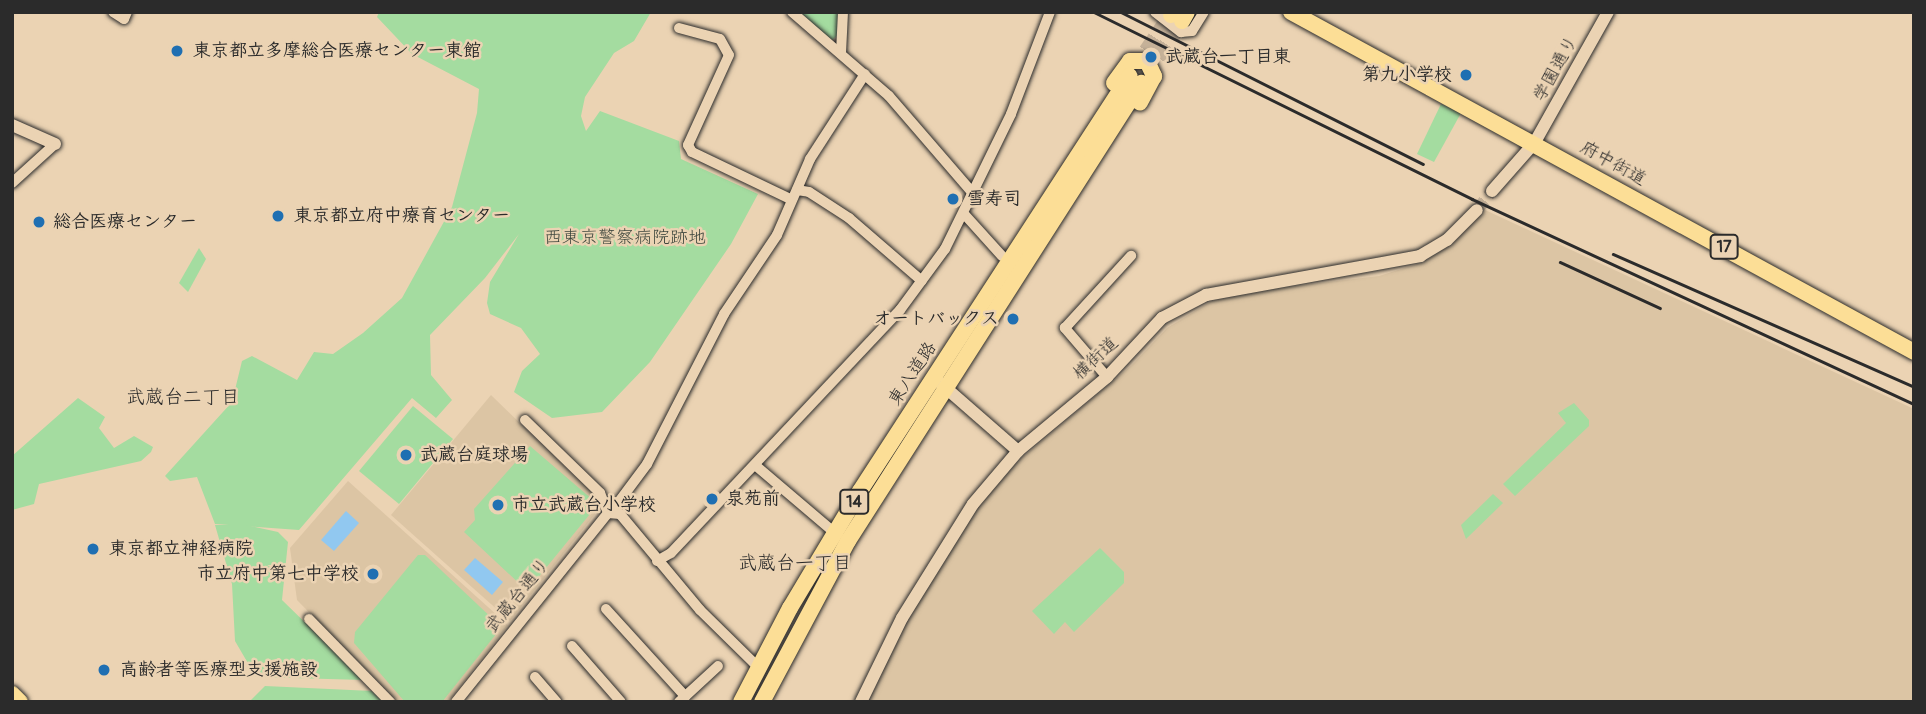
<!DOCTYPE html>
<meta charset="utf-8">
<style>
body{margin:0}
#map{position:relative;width:1926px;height:714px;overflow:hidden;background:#ebd3b3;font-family:Pangolin,"Klee One",sans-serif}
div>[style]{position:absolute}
.built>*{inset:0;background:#dcc5a4}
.green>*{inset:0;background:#a4dca0}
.water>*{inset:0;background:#91c8f0}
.tertiary-tunnel>*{height:12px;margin-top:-6px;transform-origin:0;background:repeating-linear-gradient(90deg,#c5b198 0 12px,transparent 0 18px)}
.primary-tunnel>*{height:16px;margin-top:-8px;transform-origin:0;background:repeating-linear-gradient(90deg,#c5b198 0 16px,transparent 0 24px)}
.roads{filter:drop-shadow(0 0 2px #2b2b2b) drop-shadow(0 0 2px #2b2b2b)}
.minor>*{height:10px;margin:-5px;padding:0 5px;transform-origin:5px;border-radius:5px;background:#ebd3b3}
.tertiary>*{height:12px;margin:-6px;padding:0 6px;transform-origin:6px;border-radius:6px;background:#ebd3b3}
.primary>*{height:16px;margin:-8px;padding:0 8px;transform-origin:8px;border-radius:8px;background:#fcde96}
.rail>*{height:2.5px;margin:-1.25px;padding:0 1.25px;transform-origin:1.25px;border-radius:1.25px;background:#2b2b2b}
.dots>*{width:19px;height:19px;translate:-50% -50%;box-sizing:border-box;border:4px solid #ebd3b3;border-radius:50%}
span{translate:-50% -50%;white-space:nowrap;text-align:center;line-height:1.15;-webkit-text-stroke:5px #ebd3b3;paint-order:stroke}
.shield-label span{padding:2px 5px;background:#ebd3b3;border:2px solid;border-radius:5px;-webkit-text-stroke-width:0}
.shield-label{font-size:16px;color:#2b2b2b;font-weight:700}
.poi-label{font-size:18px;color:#2b2b2b;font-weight:700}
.left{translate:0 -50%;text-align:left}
.right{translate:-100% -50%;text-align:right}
.street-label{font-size:18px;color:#2b2b2b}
.park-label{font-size:18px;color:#3d463d}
.neighbourhood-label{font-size:19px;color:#2b2b2b}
.frame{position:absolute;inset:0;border:14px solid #2b2b2b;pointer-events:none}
</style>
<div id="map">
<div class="built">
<div style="clip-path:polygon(1483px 209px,1914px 409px,1914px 702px,864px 702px,890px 645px,970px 513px,1016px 463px,1131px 366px,1167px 328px,1212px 301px,1244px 292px,1379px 276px,1424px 262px,1454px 241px)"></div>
<div style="clip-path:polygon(491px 395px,596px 497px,595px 514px,510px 621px,391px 515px)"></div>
<div style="clip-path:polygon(348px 481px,508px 625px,448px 702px,396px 702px,297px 600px,290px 548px)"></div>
</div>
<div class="green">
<div style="clip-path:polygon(379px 12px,651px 12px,634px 41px,614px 53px,585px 97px,581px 116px,586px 131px,600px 111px,679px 141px,681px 159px,758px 194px,731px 244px,650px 362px,602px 412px,552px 418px,514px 392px,522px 371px,540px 354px,521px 328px,490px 314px,487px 303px,490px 282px,519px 234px,485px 278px,430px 335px,431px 375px,452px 400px,436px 418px,412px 398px,299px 530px,215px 524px,197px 477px,170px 481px,165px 476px,232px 402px,242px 361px,252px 356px,297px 380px,314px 352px,333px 354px,363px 333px,402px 298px,452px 207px,477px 113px,479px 89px,412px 54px,377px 17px)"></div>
<div style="clip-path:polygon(798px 12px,839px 12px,838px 35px,831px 41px)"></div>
<div style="clip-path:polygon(1441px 104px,1461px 113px,1434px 162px,1417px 154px)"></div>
<div style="clip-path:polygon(199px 248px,206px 259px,188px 292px,179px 283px)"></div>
<div style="clip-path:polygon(78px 398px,105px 417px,99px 428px,114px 448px,134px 436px,153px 447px,151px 452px,141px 461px,39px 484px,34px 504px,12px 510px,12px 456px)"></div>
<div style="clip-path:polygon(1574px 403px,1589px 420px,1589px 426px,1515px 496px,1503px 484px,1566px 423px,1558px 413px)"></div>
<div style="clip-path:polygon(413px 406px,453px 439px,399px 504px,359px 471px)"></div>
<div style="clip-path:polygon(530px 446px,593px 500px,590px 514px,532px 585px,523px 587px,464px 532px,475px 520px,474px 509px)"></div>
<div style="clip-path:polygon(1493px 494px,1503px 503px,1466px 539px,1461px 525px)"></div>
<div style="clip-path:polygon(215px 525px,246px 525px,278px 532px,288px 542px,282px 600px,364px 680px,256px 677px,235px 641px,232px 584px)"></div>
<div style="clip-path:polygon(1100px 548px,1124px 572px,1124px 583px,1074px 632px,1065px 622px,1054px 634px,1032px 611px)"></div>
<div style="clip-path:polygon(418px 555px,425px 555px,495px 621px,497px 633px,442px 702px,405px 702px,354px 643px,355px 632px)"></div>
<div style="clip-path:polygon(265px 686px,372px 691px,383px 702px,249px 702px)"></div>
</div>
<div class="water">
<div style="clip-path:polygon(346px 511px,359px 523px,334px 551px,321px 540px)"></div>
<div style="clip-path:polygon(475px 558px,503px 582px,492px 595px,464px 570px)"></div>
</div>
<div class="tertiary-tunnel">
<div style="left:1477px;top:210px;width:24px;rotate:-52deg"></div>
</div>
<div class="primary-tunnel">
<div style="left:1133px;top:71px;width:68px;rotate:-55.8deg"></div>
<div style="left:1145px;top:78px;width:68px;rotate:-57deg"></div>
</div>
<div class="roads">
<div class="minor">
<div style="left:113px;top:12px;width:13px;rotate:32deg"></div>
<div style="left:124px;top:19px;width:8px;rotate:-67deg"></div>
<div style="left:792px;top:12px;width:128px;rotate:40.9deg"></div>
<div style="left:889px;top:96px;width:125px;rotate:49.2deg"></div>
<div style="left:1155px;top:12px;width:33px;rotate:38deg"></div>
<div style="left:1181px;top:32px;width:11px;rotate:-5deg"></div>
<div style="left:1192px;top:31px;width:22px;rotate:-58deg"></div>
<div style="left:679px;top:28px;width:42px;rotate:15deg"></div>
<div style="left:720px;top:39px;width:18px;rotate:61deg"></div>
<div style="left:729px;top:55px;width:99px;rotate:114.5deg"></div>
<div style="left:688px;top:145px;width:8px;rotate:60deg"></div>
<div style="left:692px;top:152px;width:109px;rotate:25.6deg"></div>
<div style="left:841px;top:53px;width:41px;rotate:-87.2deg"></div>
<div style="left:12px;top:183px;width:58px;rotate:-42.2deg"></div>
<div style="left:797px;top:190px;width:12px;rotate:9deg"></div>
<div style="left:809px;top:192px;width:48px;rotate:33deg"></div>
<div style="left:849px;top:218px;width:96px;rotate:40.8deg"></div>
<div style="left:965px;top:215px;width:55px;rotate:47.9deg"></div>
<div style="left:1107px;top:377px;width:65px;rotate:-130.6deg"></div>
<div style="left:1065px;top:328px;width:98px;rotate:-47.5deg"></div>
<div style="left:525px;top:420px;width:105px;rotate:44.2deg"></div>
<div style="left:600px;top:493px;width:22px;rotate:68deg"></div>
<div style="left:755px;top:465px;width:105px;rotate:40.4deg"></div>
<div style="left:612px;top:511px;width:59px;rotate:-53.3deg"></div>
<div style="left:647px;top:464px;width:169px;rotate:-62.8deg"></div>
<div style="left:724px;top:314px;width:95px;rotate:-56.1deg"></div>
<div style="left:777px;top:235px;width:83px;rotate:-66.5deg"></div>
<div style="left:810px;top:159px;width:101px;rotate:-57.1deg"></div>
<div style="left:608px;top:513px;width:12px;rotate:5deg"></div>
<div style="left:620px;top:514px;width:125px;rotate:50.2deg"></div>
<div style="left:700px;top:610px;width:81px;rotate:44.5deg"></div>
<div style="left:657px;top:561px;width:16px;rotate:-30deg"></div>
<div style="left:671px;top:553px;width:334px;rotate:-46.7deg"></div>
<div style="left:900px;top:310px;width:76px;rotate:-53.6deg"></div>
<div style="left:945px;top:249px;width:150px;rotate:-63.9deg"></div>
<div style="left:1011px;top:114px;width:109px;rotate:-69.1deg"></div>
<div style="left:606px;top:609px;width:118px;rotate:47.8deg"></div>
<div style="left:309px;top:619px;width:116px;rotate:45.7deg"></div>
<div style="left:572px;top:646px;width:74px;rotate:48.8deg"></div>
<div style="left:535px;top:677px;width:33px;rotate:49deg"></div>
<div style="left:456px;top:702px;width:243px;rotate:-51.2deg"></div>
<div style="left:679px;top:702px;width:53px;rotate:-42.7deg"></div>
</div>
<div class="tertiary">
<div style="left:12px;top:125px;width:47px;rotate:23.8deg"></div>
<div style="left:1492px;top:191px;width:65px;rotate:-48.7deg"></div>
<div style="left:1535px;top:142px;width:149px;rotate:-60.7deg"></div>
<div style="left:939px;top:382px;width:105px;rotate:41.1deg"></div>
<div style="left:861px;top:702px;width:93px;rotate:-64deg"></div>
<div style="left:902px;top:618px;width:134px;rotate:-58.1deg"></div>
<div style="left:973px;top:504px;width:70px;rotate:-49.7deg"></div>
<div style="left:1018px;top:451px;width:116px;rotate:-39.7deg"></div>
<div style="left:1107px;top:377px;width:81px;rotate:-47deg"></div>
<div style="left:1162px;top:318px;width:50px;rotate:-27.6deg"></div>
<div style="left:1206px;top:295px;width:218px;rotate:-10.3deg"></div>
<div style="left:1420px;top:256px;width:31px;rotate:-31deg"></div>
<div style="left:1447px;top:240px;width:42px;rotate:-45deg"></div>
</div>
<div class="primary">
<div style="left:1291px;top:12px;width:710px;rotate:28.62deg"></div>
<div style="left:1171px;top:15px;width:4px;rotate:-56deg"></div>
<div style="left:1182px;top:21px;width:10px;rotate:-61deg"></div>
<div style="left:1114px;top:83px;width:27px;rotate:-54deg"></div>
<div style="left:1130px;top:61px;width:17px"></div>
<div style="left:1147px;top:61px;width:17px;rotate:65deg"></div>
<div style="left:1154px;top:76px;width:30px;rotate:118deg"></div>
<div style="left:12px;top:694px;width:11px;rotate:45deg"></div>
<div style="left:741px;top:702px;width:106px;rotate:-62.5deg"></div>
<div style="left:790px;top:608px;width:136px;rotate:-59.1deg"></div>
<div style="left:860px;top:491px;width:495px;rotate:-57deg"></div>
<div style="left:762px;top:702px;width:183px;rotate:-61.9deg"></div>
<div style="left:848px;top:541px;width:544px;rotate:-57.39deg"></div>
</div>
</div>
<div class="rail">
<div style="left:1094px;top:12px;width:422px;rotate:26.3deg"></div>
<div style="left:1472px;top:199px;width:487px;rotate:24.9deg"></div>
<div style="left:1121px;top:12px;width:338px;rotate:26.7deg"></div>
<div style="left:1613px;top:254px;width:329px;rotate:23.8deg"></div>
<div style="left:1560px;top:262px;width:110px;rotate:24.7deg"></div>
</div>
<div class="dots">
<div style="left:177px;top:51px;background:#1f6fb2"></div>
<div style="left:1151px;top:57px;background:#1f6fb2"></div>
<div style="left:1466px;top:75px;background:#1f6fb2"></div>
<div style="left:953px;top:199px;background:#1f6fb2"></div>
<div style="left:278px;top:216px;background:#1f6fb2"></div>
<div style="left:39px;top:222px;background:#1f6fb2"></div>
<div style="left:1013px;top:319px;background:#1f6fb2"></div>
<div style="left:406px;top:455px;background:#1f6fb2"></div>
<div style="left:712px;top:499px;background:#1f6fb2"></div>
<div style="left:498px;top:505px;background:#1f6fb2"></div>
<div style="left:93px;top:549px;background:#1f6fb2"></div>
<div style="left:373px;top:574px;background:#1f6fb2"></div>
<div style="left:104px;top:670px;background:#1f6fb2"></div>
</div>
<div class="shield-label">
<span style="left:1724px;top:247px">17</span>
<span style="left:854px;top:502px">14</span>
</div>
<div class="poi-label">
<span class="left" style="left:193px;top:51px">東京都立多摩総合医療センター東館</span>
<span class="left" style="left:1165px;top:57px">武蔵台一丁目東</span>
<span class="right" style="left:1452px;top:75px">第九小学校</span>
<span class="left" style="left:967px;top:199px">雪寿司</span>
<span class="left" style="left:294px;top:216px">東京都立府中療育センター</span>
<span class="left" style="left:53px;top:222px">総合医療センター</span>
<span class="right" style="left:999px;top:319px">オートバックス</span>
<span class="left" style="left:420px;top:455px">武蔵台庭球場</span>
<span class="left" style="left:726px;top:499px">泉苑前</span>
<span class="left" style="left:512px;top:505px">市立武蔵台小学校</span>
<span class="left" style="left:109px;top:549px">東京都立神経病院</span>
<span class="right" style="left:359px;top:574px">市立府中第七中学校</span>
<span class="left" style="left:120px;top:670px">高齢者等医療型支援施設</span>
</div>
<div class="street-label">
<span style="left:1556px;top:69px;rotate:-61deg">学園通り</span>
<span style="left:1613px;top:164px;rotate:29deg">府中街道</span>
<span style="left:1096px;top:359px;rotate:-43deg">横街道</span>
<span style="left:913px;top:374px;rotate:-57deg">東八道路</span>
<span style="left:518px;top:596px;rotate:-51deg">武蔵台通り</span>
</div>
<div class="park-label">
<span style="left:625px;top:238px">西東京警察病院跡地</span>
</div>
<div class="neighbourhood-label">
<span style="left:183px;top:398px">武蔵台二丁目</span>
<span style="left:795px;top:564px">武蔵台一丁目</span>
</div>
<div class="frame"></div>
</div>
